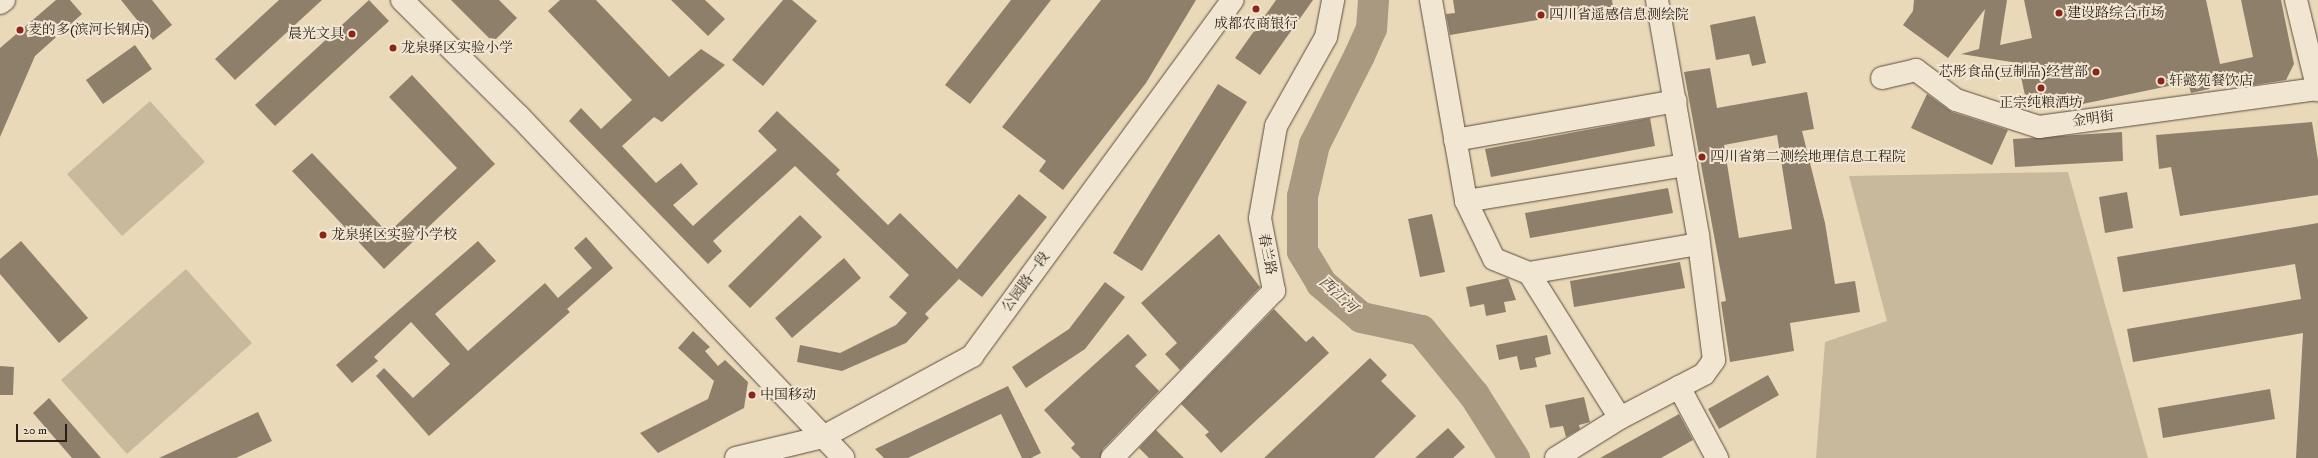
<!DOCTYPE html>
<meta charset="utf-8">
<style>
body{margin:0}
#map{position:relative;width:2318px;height:458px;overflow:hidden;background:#ead9b8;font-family:"IM FELL DW Pica","Noto Serif SC",serif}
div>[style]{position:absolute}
.green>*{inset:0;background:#c9b99c}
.river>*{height:31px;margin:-15.5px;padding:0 15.5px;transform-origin:15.5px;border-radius:15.5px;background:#a99981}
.building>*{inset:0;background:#8e7f6a}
.roads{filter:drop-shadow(0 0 1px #5a4c3e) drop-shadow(0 0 1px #5a4c3e)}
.minor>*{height:22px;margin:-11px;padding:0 11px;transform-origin:11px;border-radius:11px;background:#f1e6d1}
.dots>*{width:11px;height:11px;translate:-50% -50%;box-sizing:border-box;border:2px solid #f1e6d1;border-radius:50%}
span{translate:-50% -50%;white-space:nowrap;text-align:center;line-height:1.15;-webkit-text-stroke:4px #f1e6d1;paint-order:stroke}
.poi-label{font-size:14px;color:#2a1d16}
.left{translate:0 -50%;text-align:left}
.right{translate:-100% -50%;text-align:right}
.street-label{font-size:14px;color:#2a1d16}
.water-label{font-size:15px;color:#56483b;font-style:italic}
.scale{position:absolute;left:16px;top:424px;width:51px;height:18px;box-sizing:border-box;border:2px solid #2a1d16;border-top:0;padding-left:5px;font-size:12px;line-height:14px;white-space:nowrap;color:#2a1d16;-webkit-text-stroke:3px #f1e6d1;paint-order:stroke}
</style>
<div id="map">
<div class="green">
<div style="clip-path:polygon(150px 101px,205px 162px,122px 236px,67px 174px)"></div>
<div style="clip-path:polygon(2068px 172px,2148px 458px,1816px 458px,1825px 342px,1887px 321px,1849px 176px)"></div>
<div style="clip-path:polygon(186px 269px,252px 343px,127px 454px,61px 380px)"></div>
</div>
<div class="river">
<div style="left:1373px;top:0;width:28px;rotate:94deg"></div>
<div style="left:1371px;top:28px;width:30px;rotate:114deg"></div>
<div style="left:1359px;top:55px;width:100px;rotate:116.8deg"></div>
<div style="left:1314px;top:144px;width:53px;rotate:103deg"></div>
<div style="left:1302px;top:196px;width:55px;rotate:90deg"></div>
<div style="left:1302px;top:251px;width:37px;rotate:59deg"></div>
<div style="left:1321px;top:283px;width:52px;rotate:40.4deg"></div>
<div style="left:1361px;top:317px;width:61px;rotate:12.2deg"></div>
<div style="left:1421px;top:330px;width:84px;rotate:50.8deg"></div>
<div style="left:1474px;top:395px;width:75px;rotate:57.6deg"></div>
</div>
<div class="building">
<div style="clip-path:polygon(56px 0,70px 0,82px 14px,35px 56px,0 137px,0 48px)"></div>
<div style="clip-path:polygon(121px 0,152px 0,172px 25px,153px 40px)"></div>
<div style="clip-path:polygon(279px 0,322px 0,235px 80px,215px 59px)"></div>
<div style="clip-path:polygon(369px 0,389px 21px,275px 126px,255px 105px)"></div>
<div style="clip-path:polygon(451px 0,499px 0,517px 18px,493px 42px)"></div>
<div style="clip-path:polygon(560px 0,596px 0,669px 77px,701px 49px,725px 65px,662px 122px,654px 117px,622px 146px,656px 183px,681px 163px,698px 184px,673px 205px,693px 226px,777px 150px,758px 131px,777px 111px,840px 170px,836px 174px,888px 225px,900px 213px,957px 269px,1019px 194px,1047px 217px,982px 297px,959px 279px,925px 314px,929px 318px,906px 343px,842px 371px,797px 362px,800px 345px,840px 353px,896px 325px,907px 313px,889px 297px,909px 275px,795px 166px,713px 241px,722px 251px,708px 264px,569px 121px,581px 108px,601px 129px,632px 100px,548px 11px)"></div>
<div style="clip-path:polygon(671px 0,705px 0,725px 19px,708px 36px)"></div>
<div style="clip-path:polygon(783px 0,792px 0,817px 21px,763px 86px,732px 60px)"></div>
<div style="clip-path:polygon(1011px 0,1051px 0,970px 104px,945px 85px)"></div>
<div style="clip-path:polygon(1101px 0,1196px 0,1146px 83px,1063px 190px,1039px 171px,1046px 161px,1002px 127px)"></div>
<div style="clip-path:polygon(1276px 0,1313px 0,1260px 75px,1235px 58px)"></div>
<div style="clip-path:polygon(1453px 0,1612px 0,1613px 7px,1450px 35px,1446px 14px,1455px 13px)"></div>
<div style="clip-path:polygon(1914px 0,2007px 0,2000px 45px,2032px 38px,2024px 0,2206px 0,2220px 64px,2253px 57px,2241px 0,2281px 0,2294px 64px,2286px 80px,2241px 87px,2240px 82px,2191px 93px,2188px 82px,2073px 106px,2026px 100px,2018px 63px,1961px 54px,1979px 49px,1985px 9px,1948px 58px,1903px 25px,1913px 11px)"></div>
<div style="clip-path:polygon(1755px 16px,1766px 63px,1752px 66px,1749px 54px,1716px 60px,1710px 25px)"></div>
<div style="clip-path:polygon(135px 45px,152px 69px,103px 104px,86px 80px)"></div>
<div style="clip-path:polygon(evenodd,1710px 68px,1717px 108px,1807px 92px,1814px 129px,1802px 131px,1825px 223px,1835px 284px,1855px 281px,1860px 312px,1790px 323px,1794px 351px,1730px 362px,1721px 302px,1726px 301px,1684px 72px,1710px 68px,1777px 135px,1792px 229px,1739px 238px,1724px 145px,1777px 135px)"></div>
<div style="clip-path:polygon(412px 75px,495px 164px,384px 269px,292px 171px,312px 153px,388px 233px,457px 168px,389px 97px)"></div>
<div style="clip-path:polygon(1218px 84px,1247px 102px,1142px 271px,1113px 253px)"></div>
<div style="clip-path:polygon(1927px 94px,1952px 112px,2008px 130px,1992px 165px,1911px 128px)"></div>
<div style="clip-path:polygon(1650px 118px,1655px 146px,1491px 177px,1485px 149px)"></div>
<div style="clip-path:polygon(2312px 122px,2318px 160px,2318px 195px,2180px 216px,2171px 167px,2159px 169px,2156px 135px)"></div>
<div style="clip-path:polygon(2122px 132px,2123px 161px,2015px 167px,2013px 139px)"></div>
<div style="clip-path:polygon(1668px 188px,1673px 213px,1530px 238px,1525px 213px)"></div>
<div style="clip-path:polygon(2127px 192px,2133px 228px,2105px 233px,2099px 197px)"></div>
<div style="clip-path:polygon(1432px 214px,1445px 272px,1420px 277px,1408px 219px)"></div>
<div style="clip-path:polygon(800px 215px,822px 237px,750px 308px,728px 286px)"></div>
<div style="clip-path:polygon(2318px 223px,2318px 458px,2296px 458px,2303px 333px,2133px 362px,2127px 329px,2301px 299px,2295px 264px,2123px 292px,2117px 257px)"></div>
<div style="clip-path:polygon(1219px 234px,1260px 287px,1180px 370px,1165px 354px,1177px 343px,1141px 303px)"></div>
<div style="clip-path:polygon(586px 237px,613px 268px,567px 309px,570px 312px,429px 436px,376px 376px,384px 368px,413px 398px,450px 364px,411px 322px,374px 357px,378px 361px,352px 383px,336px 365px,478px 241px,496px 261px,435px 314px,468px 351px,545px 283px,558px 298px,592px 268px,574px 248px)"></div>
<div style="clip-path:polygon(21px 241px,88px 318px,59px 343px,0 274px,0 259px)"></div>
<div style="clip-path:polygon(844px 258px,861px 278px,792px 338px,775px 318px)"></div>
<div style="clip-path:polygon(1680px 262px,1685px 288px,1574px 307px,1570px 281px)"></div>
<div style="clip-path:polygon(1508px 278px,1516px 300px,1504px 302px,1506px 312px,1486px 316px,1484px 304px,1470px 307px,1466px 287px)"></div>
<div style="clip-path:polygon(1105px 282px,1125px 297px,1085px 349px,1026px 388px,1012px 367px,1069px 329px)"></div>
<div style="clip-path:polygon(1274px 309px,1306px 342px,1313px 336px,1329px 353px,1221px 453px,1205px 435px,1209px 432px,1181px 404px)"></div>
<div style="clip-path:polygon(693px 331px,710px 347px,705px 351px,718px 366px,725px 360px,748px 382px,744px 408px,658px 453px,640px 433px,708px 399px,714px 381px,678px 348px)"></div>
<div style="clip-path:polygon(1128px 334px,1147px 355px,1135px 366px,1159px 391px,1103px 449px,1100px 458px,1081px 458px,1071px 448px,1075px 444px,1044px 410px)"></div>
<div style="clip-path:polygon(1547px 335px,1551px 354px,1535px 358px,1537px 367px,1520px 370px,1517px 356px,1499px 360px,1496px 345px)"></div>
<div style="clip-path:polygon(1370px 358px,1387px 375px,1381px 381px,1416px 416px,1374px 458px,1264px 458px)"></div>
<div style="clip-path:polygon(0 366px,14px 367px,13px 395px,0 395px)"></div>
<div style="clip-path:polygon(1768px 375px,1779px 395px,1719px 429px,1708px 409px)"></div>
<div style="clip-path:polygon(1008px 386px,1041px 453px,1031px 458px,1022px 458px,1001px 414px,908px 458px,884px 458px,875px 449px)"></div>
<div style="clip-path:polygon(2270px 389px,2275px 419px,2163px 438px,2158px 408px)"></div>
<div style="clip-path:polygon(1584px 397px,1590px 422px,1579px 425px,1580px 429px,1566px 437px,1563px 426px,1550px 428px,1545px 405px)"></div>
<div style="clip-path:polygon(49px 398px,101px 458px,72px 458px,33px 413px)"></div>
<div style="clip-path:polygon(258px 412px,272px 441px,236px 458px,159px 458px)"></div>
<div style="clip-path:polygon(1679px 414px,1693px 440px,1661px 458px,1600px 458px)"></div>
<div style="clip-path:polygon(1448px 428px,1465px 447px,1453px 458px,1415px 458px)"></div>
<div style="clip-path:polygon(1156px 430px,1184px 458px,1149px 458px,1139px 448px)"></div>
</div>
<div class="roads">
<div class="minor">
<div style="left:402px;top:0;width:165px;rotate:44.8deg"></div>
<div style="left:519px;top:116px;width:471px;rotate:46.5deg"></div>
<div style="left:1431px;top:0;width:204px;rotate:80.1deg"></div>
<div style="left:1466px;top:201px;width:64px;rotate:64.2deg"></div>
<div style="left:1494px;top:259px;width:38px;rotate:22deg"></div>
<div style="left:1529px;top:273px;width:171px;rotate:57.9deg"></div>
<div style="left:2296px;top:0;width:93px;rotate:76.3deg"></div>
<div style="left:0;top:3px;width:5px;rotate:-37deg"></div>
<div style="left:1882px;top:78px;width:35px;rotate:-13deg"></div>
<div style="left:1916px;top:70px;width:50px;rotate:36.9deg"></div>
<div style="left:1956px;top:100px;width:87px;rotate:18deg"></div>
<div style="left:2039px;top:127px;width:282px;rotate:-7.8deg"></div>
<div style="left:1455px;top:140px;width:224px;rotate:-10deg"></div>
<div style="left:1466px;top:201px;width:223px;rotate:-9.3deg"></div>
<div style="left:1529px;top:273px;width:172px;rotate:-9.7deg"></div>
<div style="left:1679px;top:387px;width:81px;rotate:61.8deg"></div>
<div style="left:736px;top:458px;width:89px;rotate:-13.6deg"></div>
<div style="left:823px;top:437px;width:170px;rotate:-28.5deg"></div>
<div style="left:972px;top:356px;width:441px;rotate:-53.8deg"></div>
<div style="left:1112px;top:458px;width:233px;rotate:-45.9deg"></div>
<div style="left:1274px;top:291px;width:74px;rotate:-100.9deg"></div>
<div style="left:1260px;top:218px;width:93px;rotate:-80.1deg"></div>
<div style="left:1276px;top:126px;width:102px;rotate:-60.7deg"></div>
<div style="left:1326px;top:37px;width:38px;rotate:-79deg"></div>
<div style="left:1556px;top:458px;width:75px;rotate:-32deg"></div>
<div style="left:1620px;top:418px;width:95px;rotate:-27.6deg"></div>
<div style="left:1704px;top:374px;width:17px;rotate:-54deg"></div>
<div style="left:1714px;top:360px;width:126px;rotate:-97.3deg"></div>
<div style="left:1698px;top:235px;width:239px;rotate:-99.9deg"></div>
</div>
</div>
<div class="dots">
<div style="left:1256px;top:9px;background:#8f2418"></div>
<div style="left:2059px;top:13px;background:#8f2418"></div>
<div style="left:1541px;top:15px;background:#8f2418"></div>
<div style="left:20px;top:30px;background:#8f2418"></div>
<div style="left:352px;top:34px;background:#8f2418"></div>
<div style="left:393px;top:48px;background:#8f2418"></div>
<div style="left:2096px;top:72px;background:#8f2418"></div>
<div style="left:2161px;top:81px;background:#8f2418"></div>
<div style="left:2041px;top:88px;background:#8f2418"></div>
<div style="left:1702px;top:157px;background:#8f2418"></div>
<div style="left:323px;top:235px;background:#8f2418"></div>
<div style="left:752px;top:395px;background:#8f2418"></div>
</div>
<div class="poi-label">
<span class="left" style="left:2067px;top:13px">建设路综合市场</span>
<span class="left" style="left:1549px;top:15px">四川省遥感信息测绘院</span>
<span style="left:1256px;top:24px">成都农商银行</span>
<span class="left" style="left:28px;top:30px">麦的多(滨河长钢店)</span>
<span class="right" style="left:344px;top:34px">晨光文具</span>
<span class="left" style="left:401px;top:48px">龙泉驿区实验小学</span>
<span class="right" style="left:2088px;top:72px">芯彤食品(豆制品)经营部</span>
<span class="left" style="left:2169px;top:81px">轩懿苑餐饮店</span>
<span style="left:2041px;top:103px">正宗纯粮酒坊</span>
<span class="left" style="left:1710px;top:157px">四川省第二测绘地理信息工程院</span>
<span class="left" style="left:331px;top:235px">龙泉驿区实验小学校</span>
<span class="left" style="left:760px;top:395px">中国移动</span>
</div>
<div class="street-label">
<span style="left:2093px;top:119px;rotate:-8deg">金明街</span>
<span style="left:1267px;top:254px;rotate:79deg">春兰路</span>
<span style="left:1026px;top:282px;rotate:-54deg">公园路一段</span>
</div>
<div class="water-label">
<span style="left:1338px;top:295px;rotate:43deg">西江河</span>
</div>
<div class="scale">20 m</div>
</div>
